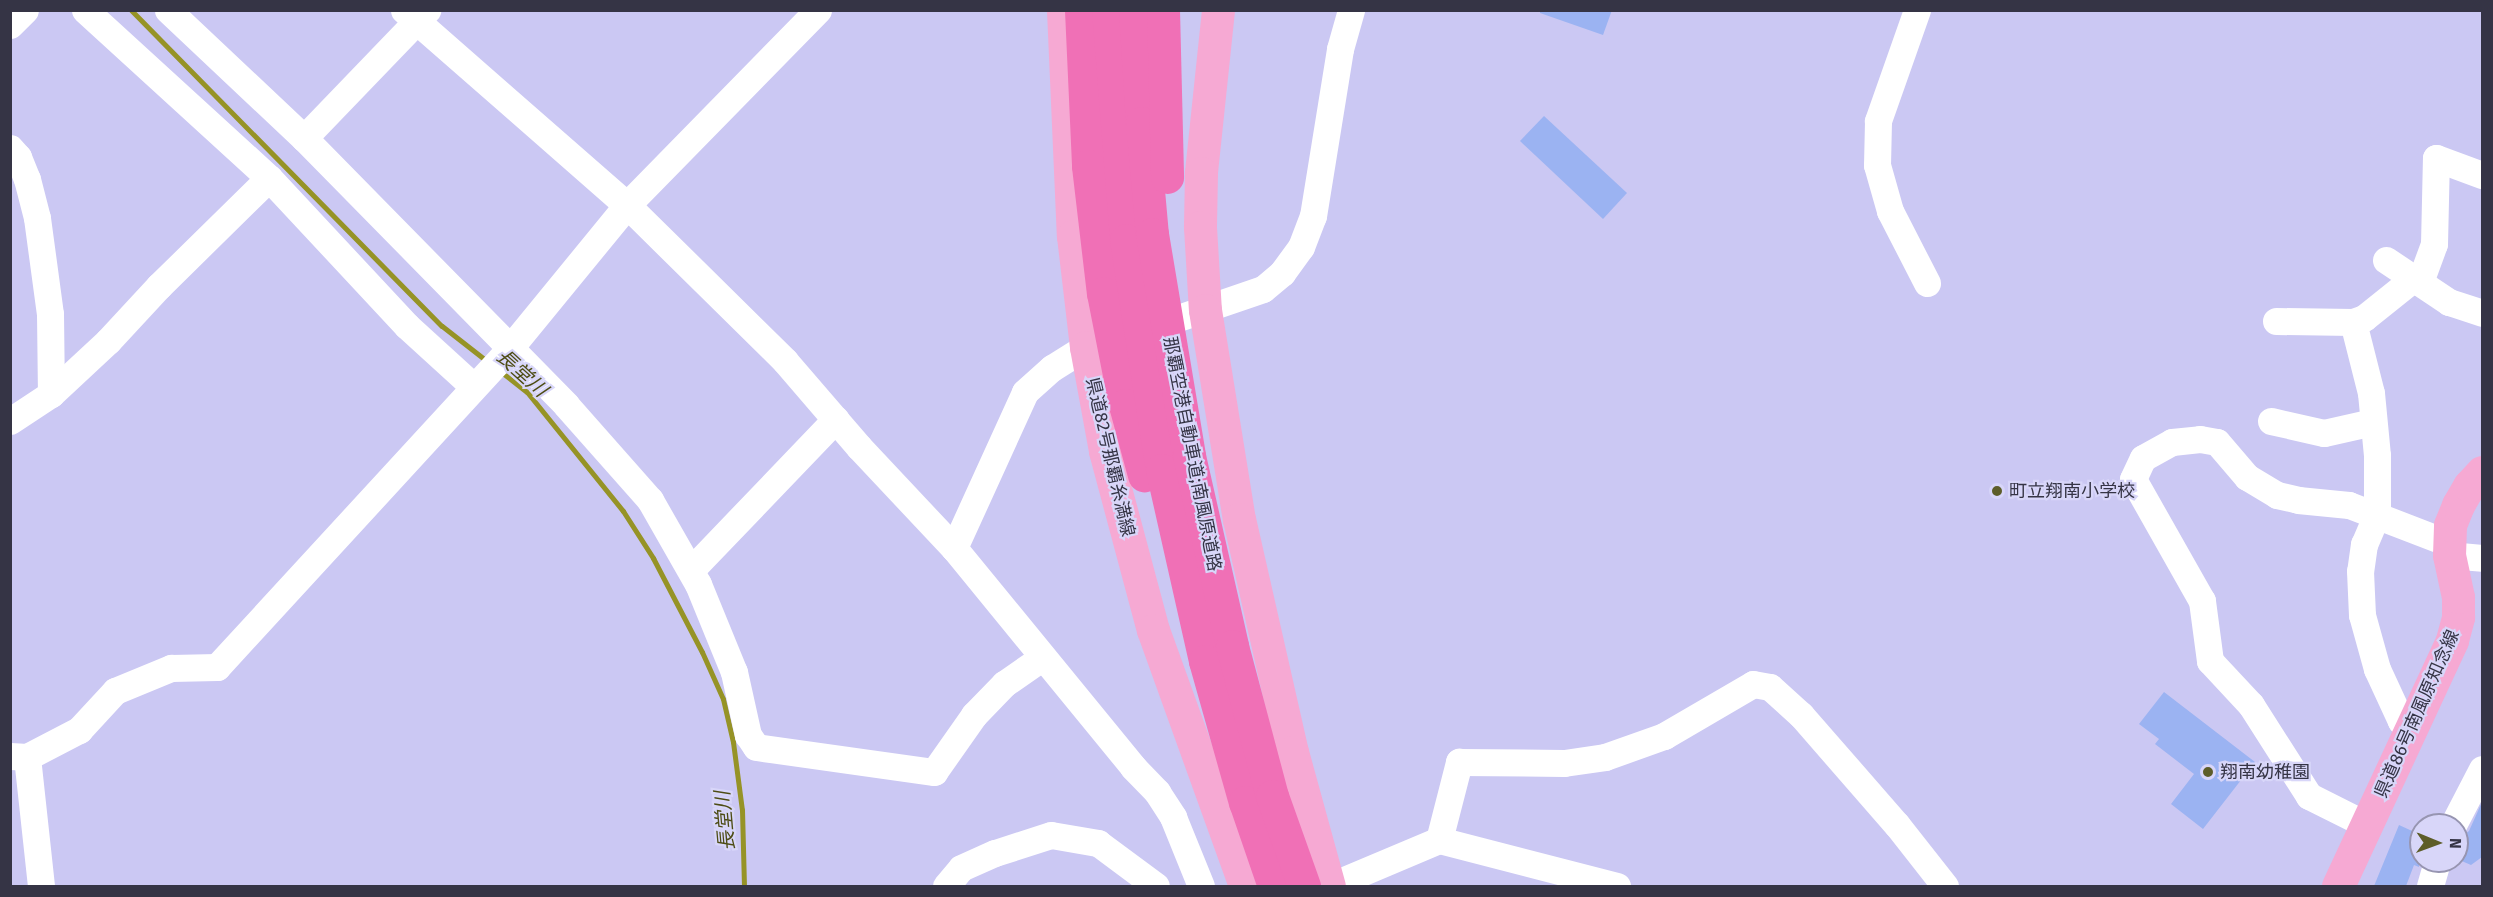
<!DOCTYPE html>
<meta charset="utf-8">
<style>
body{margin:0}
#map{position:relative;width:2493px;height:897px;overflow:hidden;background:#cbc8f3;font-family:"Fira Sans","Noto Sans JP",sans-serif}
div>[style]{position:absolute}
.stream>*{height:5px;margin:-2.5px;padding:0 2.5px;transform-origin:2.5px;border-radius:2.5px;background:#969326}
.building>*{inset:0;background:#9bb3f2}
.minor>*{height:27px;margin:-13.5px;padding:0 13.5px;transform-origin:13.5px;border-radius:13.5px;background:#fff}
.major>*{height:33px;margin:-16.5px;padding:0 16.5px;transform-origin:16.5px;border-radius:16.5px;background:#f6a9d3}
.highway>*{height:33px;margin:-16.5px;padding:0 16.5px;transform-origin:16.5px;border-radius:16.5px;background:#f070b6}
.dots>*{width:16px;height:16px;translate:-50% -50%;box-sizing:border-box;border:3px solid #d8d6f9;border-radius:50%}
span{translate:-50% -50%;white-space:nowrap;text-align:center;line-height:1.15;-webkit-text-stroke:4.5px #d8d6f9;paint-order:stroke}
.street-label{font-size:18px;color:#353445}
.poi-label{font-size:18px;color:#353445}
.left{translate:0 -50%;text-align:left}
.water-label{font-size:20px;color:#4d4c14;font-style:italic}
.frame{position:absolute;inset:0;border:12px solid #353445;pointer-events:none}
.north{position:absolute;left:2409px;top:813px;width:60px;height:60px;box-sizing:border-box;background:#d8d6f9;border:2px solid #9795b1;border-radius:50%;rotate:91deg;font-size:16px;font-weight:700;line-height:24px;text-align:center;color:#353445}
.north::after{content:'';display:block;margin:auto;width:21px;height:27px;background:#5d5d29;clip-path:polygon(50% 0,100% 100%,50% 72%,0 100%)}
</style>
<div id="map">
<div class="stream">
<div style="left:131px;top:10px;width:443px;rotate:45.5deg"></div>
<div style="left:442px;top:326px;width:58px;rotate:38deg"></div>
<div style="left:500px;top:371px;width:34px;rotate:38deg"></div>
<div style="left:527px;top:392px;width:153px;rotate:51.1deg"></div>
<div style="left:623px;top:511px;width:56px;rotate:57.4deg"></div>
<div style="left:653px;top:558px;width:106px;rotate:62.5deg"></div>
<div style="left:702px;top:652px;width:51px;rotate:65.9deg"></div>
<div style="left:723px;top:699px;width:44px;rotate:76.9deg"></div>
<div style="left:733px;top:742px;width:69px;rotate:82.5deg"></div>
<div style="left:742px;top:810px;width:76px;rotate:88.5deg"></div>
</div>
<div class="building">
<div style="clip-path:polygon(1540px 10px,1612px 10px,1603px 35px,1540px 13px)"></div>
<div style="clip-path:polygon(1544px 116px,1627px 193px,1603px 219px,1520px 141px)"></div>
<div style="clip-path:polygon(2164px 692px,2255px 762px,2203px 829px,2171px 804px,2194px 774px,2155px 744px,2159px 739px,2139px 724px)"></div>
<div style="clip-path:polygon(2482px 802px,2482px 857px,2471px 865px,2457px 859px,2457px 840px,2469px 831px)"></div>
<div style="clip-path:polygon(2399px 825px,2421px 835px,2419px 867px,2414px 865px,2406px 886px,2374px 886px)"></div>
</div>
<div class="minor">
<div style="left:85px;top:10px;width:249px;rotate:42.4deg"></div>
<div style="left:269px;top:178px;width:202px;rotate:47deg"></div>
<div style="left:407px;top:326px;width:89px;rotate:42.3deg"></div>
<div style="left:168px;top:10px;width:187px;rotate:43.3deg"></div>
<div style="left:304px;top:138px;width:374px;rotate:45.5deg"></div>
<div style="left:566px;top:405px;width:127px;rotate:48.5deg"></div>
<div style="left:650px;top:500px;width:97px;rotate:60.3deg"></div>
<div style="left:698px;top:584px;width:95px;rotate:67.8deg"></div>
<div style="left:734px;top:672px;width:65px;rotate:77.5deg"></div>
<div style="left:748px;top:735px;width:14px;rotate:56deg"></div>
<div style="left:756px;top:747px;width:180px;rotate:8deg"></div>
<div style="left:934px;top:772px;width:70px;rotate:-54.9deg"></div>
<div style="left:974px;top:715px;width:43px;rotate:-45.9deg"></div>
<div style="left:1004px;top:684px;width:47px;rotate:-34.7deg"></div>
<div style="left:404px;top:10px;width:296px;rotate:41.2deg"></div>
<div style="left:627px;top:205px;width:222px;rotate:44.6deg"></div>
<div style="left:785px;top:361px;width:113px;rotate:49.3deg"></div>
<div style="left:859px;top:447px;width:139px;rotate:46.8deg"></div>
<div style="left:954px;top:548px;width:283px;rotate:50.7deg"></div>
<div style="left:1133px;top:767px;width:35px;rotate:46deg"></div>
<div style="left:1157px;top:792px;width:30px;rotate:57deg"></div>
<div style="left:1173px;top:817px;width:74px;rotate:67.9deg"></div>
<div style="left:1917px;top:10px;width:118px;rotate:109.4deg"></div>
<div style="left:1878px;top:121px;width:44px;rotate:91.3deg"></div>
<div style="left:1877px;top:165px;width:48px;rotate:74.2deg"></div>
<div style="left:1890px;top:211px;width:81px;rotate:62.8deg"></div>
<div style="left:10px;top:25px;width:21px;rotate:-45deg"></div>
<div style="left:304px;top:138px;width:178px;rotate:-46.1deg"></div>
<div style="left:10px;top:148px;width:12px;rotate:48deg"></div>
<div style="left:18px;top:157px;width:24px;rotate:68deg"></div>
<div style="left:27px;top:179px;width:40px;rotate:75.6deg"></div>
<div style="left:37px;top:218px;width:97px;rotate:82.3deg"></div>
<div style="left:50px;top:314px;width:80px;rotate:89.3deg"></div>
<div style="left:2386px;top:260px;width:76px;rotate:33.7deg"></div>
<div style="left:2449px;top:302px;width:35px;rotate:18deg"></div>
<div style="left:2420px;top:282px;width:40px;rotate:-69.8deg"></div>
<div style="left:2434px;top:244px;width:86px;rotate:-88.7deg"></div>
<div style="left:2436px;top:158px;width:49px;rotate:20.3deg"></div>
<div style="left:2276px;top:321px;width:77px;rotate:0.7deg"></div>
<div style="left:2353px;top:322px;width:12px;rotate:-20deg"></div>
<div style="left:2364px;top:318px;width:64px;rotate:-38.7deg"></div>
<div style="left:2353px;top:322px;width:73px;rotate:75.8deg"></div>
<div style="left:2371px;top:393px;width:62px;rotate:84.5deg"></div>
<div style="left:2377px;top:455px;width:59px;rotate:90deg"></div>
<div style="left:2377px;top:514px;width:33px;rotate:113deg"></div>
<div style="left:2364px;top:544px;width:27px;rotate:98deg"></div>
<div style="left:2360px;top:571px;width:44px;rotate:87.4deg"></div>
<div style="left:2362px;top:615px;width:56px;rotate:74.5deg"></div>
<div style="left:2377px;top:669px;width:57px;rotate:65.2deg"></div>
<div style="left:2401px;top:721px;width:12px;rotate:20deg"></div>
<div style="left:1149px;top:328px;width:120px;rotate:-18.9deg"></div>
<div style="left:1263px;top:289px;width:25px;rotate:-40deg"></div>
<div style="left:1282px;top:273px;width:32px;rotate:-54deg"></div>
<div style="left:1301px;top:247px;width:33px;rotate:-69deg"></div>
<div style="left:1313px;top:216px;width:169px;rotate:-80.8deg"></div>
<div style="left:1340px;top:49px;width:41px;rotate:-74.2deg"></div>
<div style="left:10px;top:421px;width:49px;rotate:-33.4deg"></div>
<div style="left:51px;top:394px;width:78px;rotate:-42.9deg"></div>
<div style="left:108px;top:341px;width:75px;rotate:-47.2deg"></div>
<div style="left:159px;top:286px;width:154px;rotate:-44.5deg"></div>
<div style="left:2271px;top:421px;width:54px;rotate:12.8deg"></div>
<div style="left:2324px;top:433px;width:50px;rotate:-12.7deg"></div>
<div style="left:954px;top:548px;width:171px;rotate:-65.5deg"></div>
<div style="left:1025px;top:392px;width:36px;rotate:-42deg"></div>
<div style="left:1052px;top:368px;width:40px;rotate:-32deg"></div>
<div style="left:1086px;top:347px;width:19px;rotate:-16deg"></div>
<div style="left:2449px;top:555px;width:33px;rotate:5deg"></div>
<div style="left:691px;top:570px;width:209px;rotate:-46.2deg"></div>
<div style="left:10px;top:756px;width:17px;rotate:3deg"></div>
<div style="left:27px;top:757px;width:59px;rotate:-27.4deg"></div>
<div style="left:79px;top:730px;width:53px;rotate:-47.3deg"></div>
<div style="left:115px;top:691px;width:61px;rotate:-22.3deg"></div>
<div style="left:171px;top:668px;width:46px;rotate:-1.2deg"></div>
<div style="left:217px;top:667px;width:433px;rotate:-47.4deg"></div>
<div style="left:510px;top:348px;width:185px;rotate:-50.7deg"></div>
<div style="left:627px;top:205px;width:273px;rotate:-45.6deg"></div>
<div style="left:27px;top:757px;width:130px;rotate:83.8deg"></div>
<div style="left:2367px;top:825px;width:65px;rotate:-153.4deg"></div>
<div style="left:2309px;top:796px;width:108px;rotate:-122.5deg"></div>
<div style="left:2251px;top:705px;width:60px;rotate:-133deg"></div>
<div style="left:2210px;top:661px;width:61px;rotate:-97.6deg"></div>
<div style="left:2202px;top:601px;width:140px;rotate:-119.5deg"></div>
<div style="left:2133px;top:479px;width:23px;rotate:-65deg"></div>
<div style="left:2143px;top:458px;width:33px;rotate:-29deg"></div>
<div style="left:2172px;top:442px;width:28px;rotate:-6deg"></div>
<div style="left:2200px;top:439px;width:17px;rotate:10deg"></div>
<div style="left:2217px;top:442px;width:46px;rotate:49.4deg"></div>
<div style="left:2247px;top:477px;width:35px;rotate:31deg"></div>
<div style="left:2277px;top:495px;width:22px;rotate:13deg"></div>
<div style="left:2298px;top:500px;width:51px;rotate:5.6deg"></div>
<div style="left:2349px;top:505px;width:106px;rotate:21deg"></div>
<div style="left:2453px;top:825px;width:63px;rotate:-62.6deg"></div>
<div style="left:1439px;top:840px;width:81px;rotate:-75.6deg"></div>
<div style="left:1459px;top:762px;width:105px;rotate:0.5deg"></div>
<div style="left:1564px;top:763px;width:41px;rotate:-8.3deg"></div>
<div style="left:1605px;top:757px;width:63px;rotate:-19.6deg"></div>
<div style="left:1664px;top:736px;width:103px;rotate:-30.3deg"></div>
<div style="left:1753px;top:684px;width:17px;rotate:10deg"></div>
<div style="left:1770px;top:687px;width:42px;rotate:42.1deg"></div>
<div style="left:1801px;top:715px;width:146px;rotate:48.9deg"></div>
<div style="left:1897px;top:825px;width:78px;rotate:51.8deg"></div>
<div style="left:946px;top:886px;width:23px;rotate:-50deg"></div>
<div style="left:961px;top:868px;width:37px;rotate:-24deg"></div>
<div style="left:995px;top:853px;width:59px;rotate:-17.8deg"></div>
<div style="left:1051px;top:835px;width:48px;rotate:9.7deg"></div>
<div style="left:1098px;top:843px;width:72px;rotate:36.6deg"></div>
<div style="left:1330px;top:886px;width:118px;rotate:-22.9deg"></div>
<div style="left:1439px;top:840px;width:184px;rotate:14.5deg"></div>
<div style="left:2430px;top:886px;width:26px;rotate:-74deg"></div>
</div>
<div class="major">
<div style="left:1063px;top:10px;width:226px;rotate:87.5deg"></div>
<div style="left:1073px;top:236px;width:112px;rotate:83.3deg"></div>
<div style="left:1086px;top:347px;width:106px;rotate:79.6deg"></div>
<div style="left:1105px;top:451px;width:185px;rotate:75deg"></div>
<div style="left:1153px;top:630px;width:272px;rotate:70.2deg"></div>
<div style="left:1218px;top:10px;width:164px;rotate:96deg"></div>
<div style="left:1201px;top:173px;width:54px;rotate:91.1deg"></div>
<div style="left:1200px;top:227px;width:83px;rotate:86.6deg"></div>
<div style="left:1205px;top:310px;width:212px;rotate:80.8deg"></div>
<div style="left:1239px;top:519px;width:239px;rotate:77.2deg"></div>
<div style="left:1292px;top:752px;width:139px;rotate:74.6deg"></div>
<div style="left:2338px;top:886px;width:271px;rotate:-65.1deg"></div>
<div style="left:2452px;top:640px;width:24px;rotate:-75deg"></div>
<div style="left:2458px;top:617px;width:20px;rotate:-90deg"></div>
<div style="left:2458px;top:597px;width:43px;rotate:-102.1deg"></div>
<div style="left:2449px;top:555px;width:30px;rotate:-88deg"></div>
<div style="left:2450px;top:525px;width:22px;rotate:-68deg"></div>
<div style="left:2458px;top:505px;width:22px;rotate:-60deg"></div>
<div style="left:2469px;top:486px;width:19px;rotate:-47deg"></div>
</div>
<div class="highway">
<div style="left:1081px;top:10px;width:156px;rotate:87.4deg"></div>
<div style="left:1088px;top:166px;width:128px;rotate:83.3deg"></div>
<div style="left:1103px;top:293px;width:114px;rotate:78.9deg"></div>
<div style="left:1125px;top:405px;width:73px;rotate:74.8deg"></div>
<div style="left:1108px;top:10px;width:231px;rotate:85.5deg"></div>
<div style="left:1126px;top:240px;width:233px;rotate:81.1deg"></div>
<div style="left:1162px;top:470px;width:196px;rotate:77.3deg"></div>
<div style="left:1205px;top:661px;width:147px;rotate:74.2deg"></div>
<div style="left:1245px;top:802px;width:89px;rotate:71deg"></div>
<div style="left:1135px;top:10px;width:113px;rotate:86.5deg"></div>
<div style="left:1142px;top:123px;width:111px;rotate:84.9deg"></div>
<div style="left:1152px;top:234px;width:225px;rotate:80.5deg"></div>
<div style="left:1189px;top:456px;width:195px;rotate:77.2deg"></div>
<div style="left:1232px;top:646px;width:155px;rotate:75.1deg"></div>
<div style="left:1272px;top:796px;width:96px;rotate:70.4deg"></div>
<div style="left:1163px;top:10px;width:167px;rotate:88.6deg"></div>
</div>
<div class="dots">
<div style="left:1997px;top:491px;background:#5d5d29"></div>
<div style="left:2208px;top:772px;background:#5d5d29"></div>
</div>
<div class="street-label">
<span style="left:1192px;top:454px;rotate:79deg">那覇空港自動車道;南風原道路</span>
<span style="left:1110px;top:457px;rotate:77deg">県道82号那覇糸満線</span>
<span style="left:2417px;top:714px;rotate:-66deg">県道86号南風原知念線</span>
</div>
<div class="poi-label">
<span class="left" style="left:2009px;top:491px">町立翔南小学校</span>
<span class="left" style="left:2220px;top:772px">翔南幼稚園</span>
</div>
<div class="water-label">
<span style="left:522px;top:373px;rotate:42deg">長堂川</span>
<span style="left:725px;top:821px;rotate:-95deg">長堂川</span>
</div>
<div class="frame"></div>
<div class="north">N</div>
</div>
